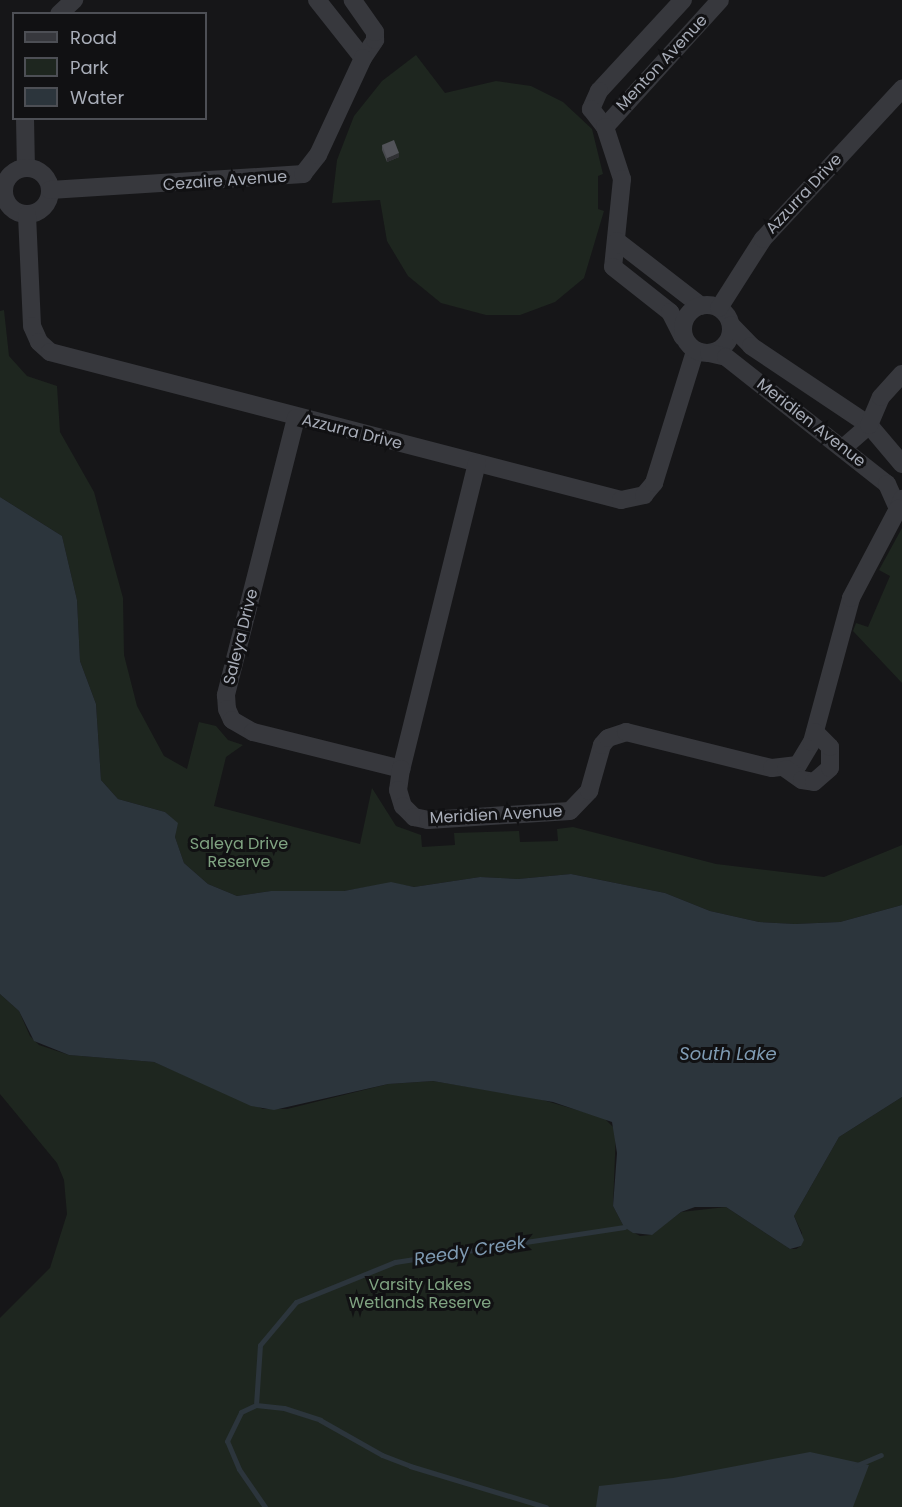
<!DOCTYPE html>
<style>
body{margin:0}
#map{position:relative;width:902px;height:1507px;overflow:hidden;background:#161618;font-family:Poppins,sans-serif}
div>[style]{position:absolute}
.green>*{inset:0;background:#1e261f}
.water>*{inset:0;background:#2c353c}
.stream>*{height:5px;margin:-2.5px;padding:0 2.5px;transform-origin:2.5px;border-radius:2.5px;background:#2c353c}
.minor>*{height:18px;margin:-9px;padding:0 9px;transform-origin:9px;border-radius:9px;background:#37383d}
.minor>.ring{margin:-9px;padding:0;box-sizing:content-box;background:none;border:18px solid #37383d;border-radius:50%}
.wall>*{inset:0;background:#47494d}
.shaded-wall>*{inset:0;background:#2f3033}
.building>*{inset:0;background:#525359}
span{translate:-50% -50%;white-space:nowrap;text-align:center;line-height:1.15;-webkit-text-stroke:6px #111113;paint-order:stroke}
.street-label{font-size:16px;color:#a8adb8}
.park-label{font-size:16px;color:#7fa381}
.water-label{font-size:18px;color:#7f9bb3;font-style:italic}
.legend{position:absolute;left:12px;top:12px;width:195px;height:108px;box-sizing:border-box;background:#111113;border:2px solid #4d4f55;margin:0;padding:8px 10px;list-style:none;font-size:18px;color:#a8adb8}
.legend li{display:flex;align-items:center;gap:12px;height:30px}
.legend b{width:30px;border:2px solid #4d4f55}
</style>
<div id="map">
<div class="green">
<div style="clip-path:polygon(416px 55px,445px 93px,496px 81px,531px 86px,563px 102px,592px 129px,603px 174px,598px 176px,598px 209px,604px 211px,584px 278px,555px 302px,520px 315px,486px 315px,441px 303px,408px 276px,387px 241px,380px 200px,332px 203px,337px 160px,354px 116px,382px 81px)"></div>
<div style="clip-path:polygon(4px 310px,9px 356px,27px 376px,57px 386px,60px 432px,94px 492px,123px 598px,124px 655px,137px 706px,164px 756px,187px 769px,199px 722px,216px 726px,228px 740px,243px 745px,226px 757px,214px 806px,360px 844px,372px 788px,396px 826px,421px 835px,422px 847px,455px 845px,454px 833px,519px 831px,520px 842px,558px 841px,557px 829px,573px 827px,716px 864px,824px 877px,902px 845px,902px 905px,840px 922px,795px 924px,759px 922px,710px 911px,665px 893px,571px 874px,518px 879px,480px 877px,414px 887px,391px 883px,344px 891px,271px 891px,237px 896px,208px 884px,184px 863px,175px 837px,177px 823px,165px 812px,118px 799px,101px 780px,96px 704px,80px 661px,77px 600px,62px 536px,0 497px,0 311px)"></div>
<div style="clip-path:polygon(902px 528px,902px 683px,853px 631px,856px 623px,868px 627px,890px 576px,879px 570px)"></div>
<div style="clip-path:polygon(0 994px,19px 1011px,30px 1036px,39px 1045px,69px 1055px,154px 1062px,263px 1109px,287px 1109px,388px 1084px,433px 1081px,536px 1098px,604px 1118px,616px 1130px,613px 1206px,624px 1227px,640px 1236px,651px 1235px,681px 1212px,726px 1207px,790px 1249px,796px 1249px,801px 1246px,802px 1233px,794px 1216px,839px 1137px,902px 1097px,902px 1507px,0 1507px,0 1318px,50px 1268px,67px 1214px,64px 1180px,57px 1163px,0 1094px)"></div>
</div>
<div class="water">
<div style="clip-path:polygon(0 497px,62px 536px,77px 600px,80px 661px,96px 704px,101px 780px,118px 799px,165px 812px,178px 823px,175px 837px,184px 863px,208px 884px,237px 896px,271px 891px,344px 891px,391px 882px,414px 887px,480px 877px,518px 879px,571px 874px,665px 893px,710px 911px,759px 922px,795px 924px,840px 922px,902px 905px,902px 1097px,839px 1137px,794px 1216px,804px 1240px,801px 1246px,790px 1249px,726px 1207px,695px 1207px,681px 1212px,652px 1235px,633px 1233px,624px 1227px,613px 1206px,617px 1153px,612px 1122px,553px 1102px,433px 1081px,388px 1084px,274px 1110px,251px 1106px,154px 1062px,69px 1055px,34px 1041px,19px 1011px,0 994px)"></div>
<div style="clip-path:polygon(810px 1452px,869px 1465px,853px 1507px,596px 1507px,599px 1486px,673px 1478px)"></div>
</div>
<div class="stream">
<div style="left:256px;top:1405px;width:60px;rotate:-86.2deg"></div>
<div style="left:260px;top:1345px;width:56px;rotate:-50.1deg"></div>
<div style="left:296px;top:1302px;width:107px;rotate:-22deg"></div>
<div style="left:395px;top:1262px;width:232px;rotate:-8.7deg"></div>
<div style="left:855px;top:1466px;width:28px;rotate:-23deg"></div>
<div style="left:265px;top:1507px;width:46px;rotate:-124.4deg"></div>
<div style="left:239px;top:1469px;width:30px;rotate:-113deg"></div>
<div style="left:227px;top:1441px;width:32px;rotate:-64deg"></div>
<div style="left:241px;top:1412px;width:17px;rotate:-25deg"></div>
<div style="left:256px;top:1405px;width:28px;rotate:6deg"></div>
<div style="left:284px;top:1408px;width:38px;rotate:18deg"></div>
<div style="left:320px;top:1420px;width:71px;rotate:29.4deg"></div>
<div style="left:382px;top:1455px;width:30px;rotate:21deg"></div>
<div style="left:410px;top:1466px;width:142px;rotate:16.8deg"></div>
</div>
<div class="minor">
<div style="left:317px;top:0;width:74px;rotate:51.6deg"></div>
<div style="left:363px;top:58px;width:22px;rotate:-56deg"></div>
<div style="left:375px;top:40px;width:8px;rotate:-90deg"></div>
<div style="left:375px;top:32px;width:39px;rotate:-125deg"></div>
<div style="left:683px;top:0;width:124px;rotate:132.7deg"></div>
<div style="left:599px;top:91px;width:20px;rotate:114deg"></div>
<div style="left:591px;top:109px;width:23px;rotate:52deg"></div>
<div style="left:605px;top:127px;width:171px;rotate:-47.8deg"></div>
<div style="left:59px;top:14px;width:21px;rotate:-43deg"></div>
<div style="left:25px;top:118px;width:50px;rotate:88.9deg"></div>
<div style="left:605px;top:127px;width:55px;rotate:71.9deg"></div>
<div style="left:622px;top:179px;width:88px;rotate:95.8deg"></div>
<div style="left:613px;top:267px;width:73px;rotate:38.3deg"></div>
<div style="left:670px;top:312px;width:28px;rotate:63deg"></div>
<div class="ring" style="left:4px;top:168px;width:28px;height:28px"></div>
<div style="left:50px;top:190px;width:254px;rotate:-3.6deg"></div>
<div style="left:303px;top:174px;width:24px;rotate:-52deg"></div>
<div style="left:318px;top:155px;width:107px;rotate:-65.1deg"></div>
<div style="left:27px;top:215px;width:111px;rotate:87.4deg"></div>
<div style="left:32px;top:326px;width:17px;rotate:66deg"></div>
<div style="left:39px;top:342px;width:15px;rotate:42deg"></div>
<div style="left:50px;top:352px;width:590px;rotate:14.53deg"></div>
<div style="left:621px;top:500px;width:24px;rotate:-12deg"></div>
<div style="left:644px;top:495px;width:16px;rotate:-50deg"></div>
<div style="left:654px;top:483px;width:138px;rotate:-72.7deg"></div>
<div style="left:617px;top:241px;width:106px;rotate:37.7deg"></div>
<div class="ring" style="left:683px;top:305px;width:30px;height:30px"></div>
<div style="left:719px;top:308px;width:82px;rotate:-57.5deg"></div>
<div style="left:763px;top:239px;width:205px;rotate:-47.2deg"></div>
<div style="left:731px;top:325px;width:29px;rotate:46deg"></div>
<div style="left:751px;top:346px;width:142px;rotate:33.8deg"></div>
<div style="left:869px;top:425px;width:51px;rotate:49.8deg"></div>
<div style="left:709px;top:353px;width:17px;rotate:13deg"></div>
<div style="left:726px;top:357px;width:205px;rotate:38.3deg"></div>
<div style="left:887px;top:484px;width:27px;rotate:66deg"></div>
<div style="left:898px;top:509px;width:11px;rotate:-68deg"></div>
<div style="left:296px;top:418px;width:286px;rotate:104.2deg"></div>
<div style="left:226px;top:695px;width:14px;rotate:86deg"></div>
<div style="left:227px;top:709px;width:12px;rotate:66deg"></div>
<div style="left:232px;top:720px;width:24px;rotate:30deg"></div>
<div style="left:253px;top:732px;width:153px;rotate:14deg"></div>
<div style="left:843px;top:448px;width:35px;rotate:-41deg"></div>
<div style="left:869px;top:425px;width:30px;rotate:-67deg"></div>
<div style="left:881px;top:397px;width:31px;rotate:-48deg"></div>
<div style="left:477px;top:463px;width:315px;rotate:103.9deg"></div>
<div style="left:401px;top:769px;width:21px;rotate:98deg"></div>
<div style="left:398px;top:790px;width:17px;rotate:73deg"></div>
<div style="left:403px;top:806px;width:16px;rotate:45deg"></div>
<div style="left:414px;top:817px;width:14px;rotate:12deg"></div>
<div style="left:428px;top:820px;width:142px;rotate:-3.6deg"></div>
<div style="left:570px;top:811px;width:28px;rotate:-46deg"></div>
<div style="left:589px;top:791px;width:48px;rotate:-74.2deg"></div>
<div style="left:602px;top:745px;width:9px;rotate:-49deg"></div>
<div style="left:608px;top:738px;width:19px;rotate:-18deg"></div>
<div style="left:626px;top:732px;width:150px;rotate:13.9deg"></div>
<div style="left:772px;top:768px;width:26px;rotate:-7deg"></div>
<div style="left:798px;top:765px;width:27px;rotate:-59deg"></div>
<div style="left:812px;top:742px;width:149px;rotate:-74.8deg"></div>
<div style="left:851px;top:598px;width:101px;rotate:-62.2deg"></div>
<div style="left:786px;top:769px;width:19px;rotate:35deg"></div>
<div style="left:802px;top:780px;width:12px;rotate:9deg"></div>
<div style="left:814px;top:782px;width:21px;rotate:-41deg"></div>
<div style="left:830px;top:768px;width:21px;rotate:-90deg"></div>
<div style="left:830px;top:747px;width:21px;rotate:-135deg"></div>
</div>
<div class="wall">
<div style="clip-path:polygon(382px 145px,399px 157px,387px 162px,382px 150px)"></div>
</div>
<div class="shaded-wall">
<div style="clip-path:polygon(399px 153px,399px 157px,387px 162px,387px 158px)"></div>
</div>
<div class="building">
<div style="clip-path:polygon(394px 140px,399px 153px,387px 158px,382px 145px)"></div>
</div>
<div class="street-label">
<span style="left:662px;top:63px;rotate:-47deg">Menton Avenue</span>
<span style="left:225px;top:181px;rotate:-4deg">Cezaire Avenue</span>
<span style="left:804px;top:194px;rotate:-47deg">Azzurra Drive</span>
<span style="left:811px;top:423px;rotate:38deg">Meridien Avenue</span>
<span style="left:352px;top:432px;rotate:14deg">Azzurra Drive</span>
<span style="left:241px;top:637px;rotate:-76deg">Saleya Drive</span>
<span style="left:496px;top:815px;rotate:-3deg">Meridien Avenue</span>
</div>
<div class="park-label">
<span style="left:239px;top:853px">Saleya Drive<br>Reserve</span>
<span style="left:420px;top:1294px">Varsity Lakes<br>Wetlands Reserve</span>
</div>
<div class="water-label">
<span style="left:728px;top:1054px">South Lake</span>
<span style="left:470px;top:1251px;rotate:-9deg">Reedy Creek</span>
</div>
<ul class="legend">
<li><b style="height:8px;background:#37383d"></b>Road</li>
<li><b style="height:16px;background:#1e261f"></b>Park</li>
<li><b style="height:16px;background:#2c353c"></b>Water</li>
</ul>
</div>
